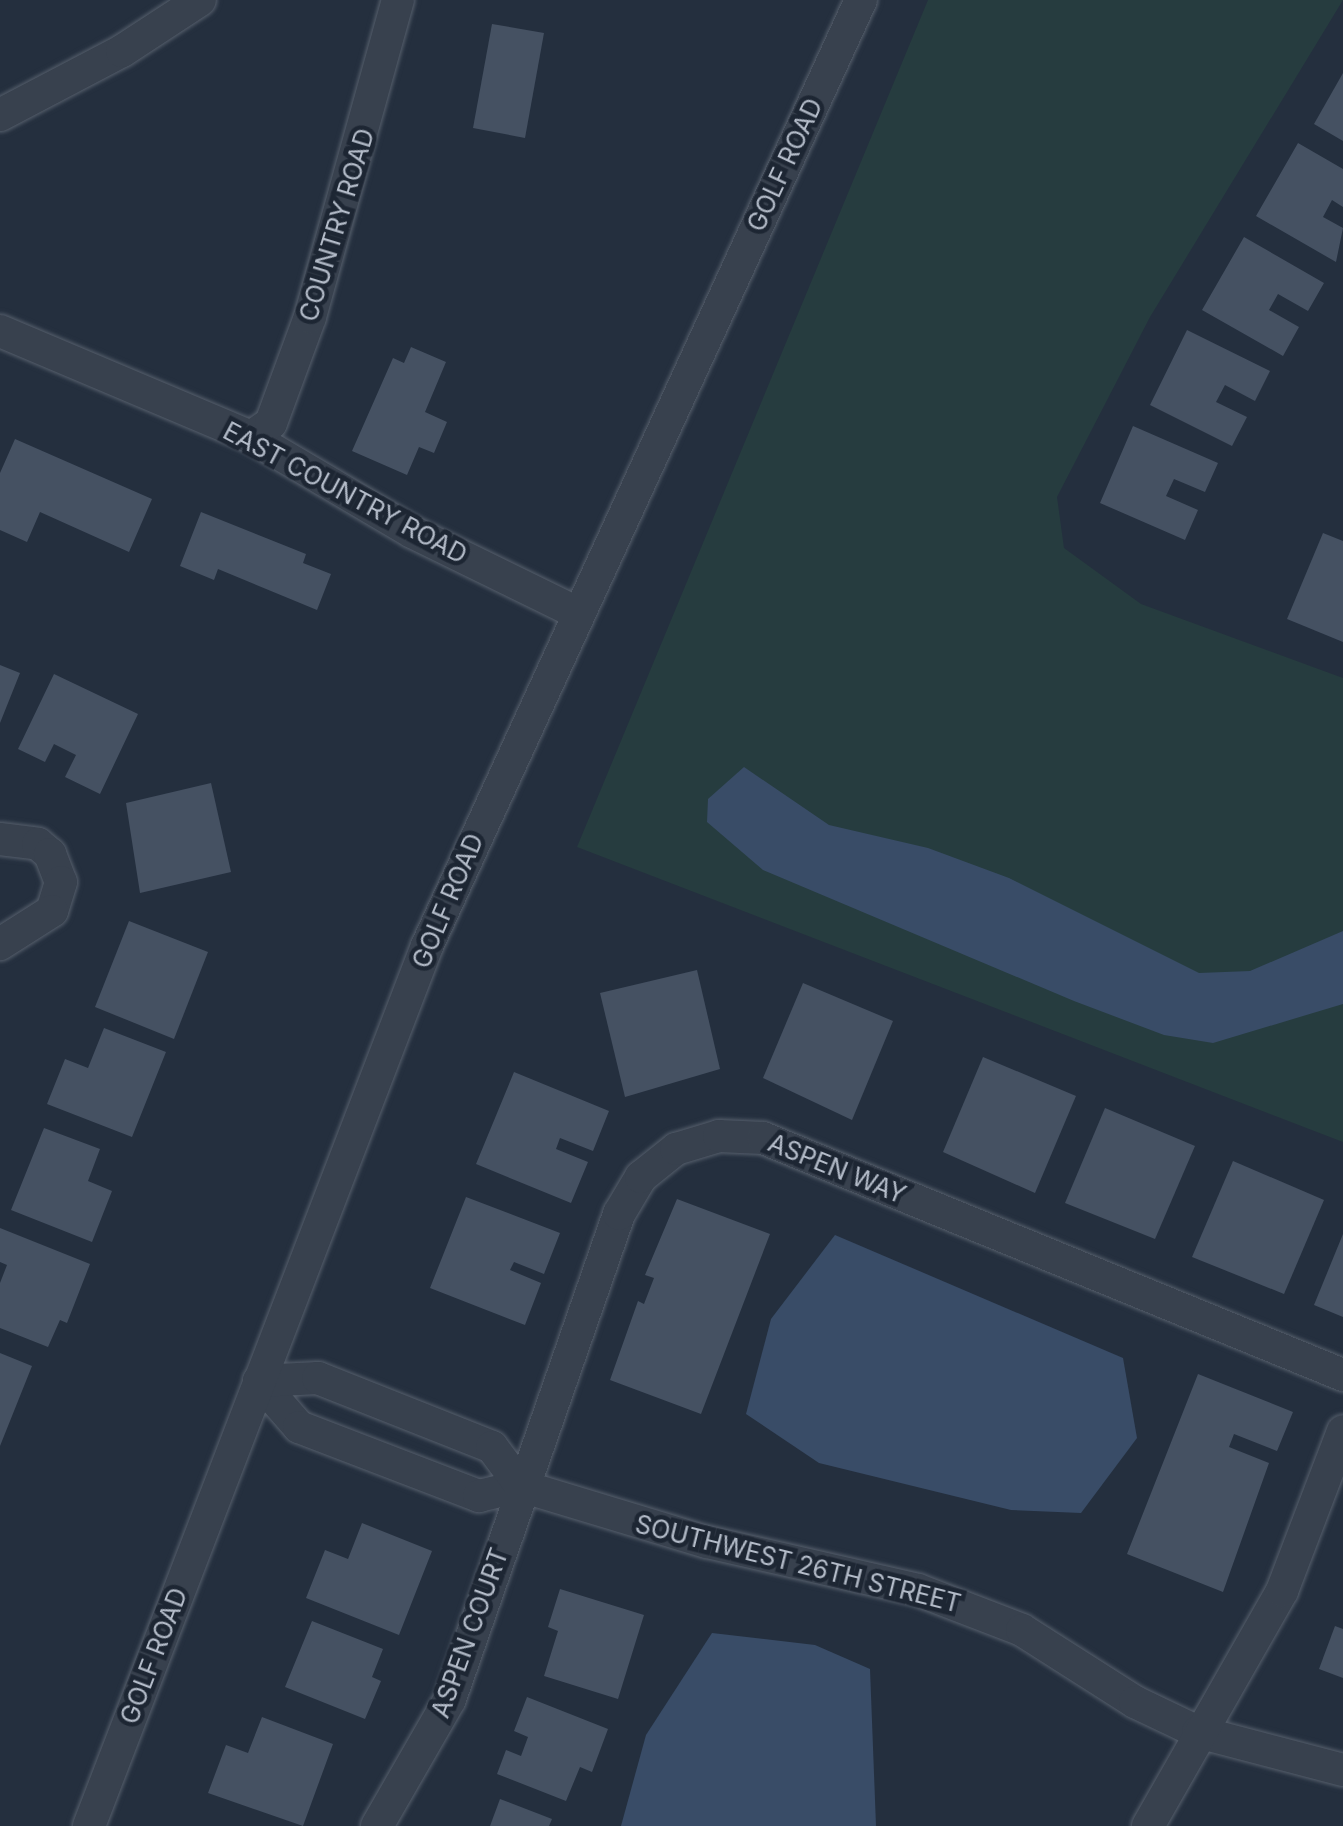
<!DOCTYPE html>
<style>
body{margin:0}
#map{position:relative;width:1343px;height:1826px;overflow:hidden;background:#242f3e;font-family:Inter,sans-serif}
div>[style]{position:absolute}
.green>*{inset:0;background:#263c3f}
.water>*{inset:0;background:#394c67}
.building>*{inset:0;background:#455162}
.roads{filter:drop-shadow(0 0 2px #565f6c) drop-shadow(0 0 2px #565f6c)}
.minor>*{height:32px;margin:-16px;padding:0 16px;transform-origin:16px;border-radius:16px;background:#38414e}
span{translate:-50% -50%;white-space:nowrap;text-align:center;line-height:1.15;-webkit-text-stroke:9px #1d2633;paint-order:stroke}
.street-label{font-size:25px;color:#b4bcc9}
</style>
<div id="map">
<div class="green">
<div style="clip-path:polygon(928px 0,1343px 0,1150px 317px,1057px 497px,1064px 548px,1141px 604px,1343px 678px,1343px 1142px,577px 847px)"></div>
</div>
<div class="water">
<div style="clip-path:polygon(744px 767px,829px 825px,928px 848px,1009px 878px,1199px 973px,1250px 971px,1343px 931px,1343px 1004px,1213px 1043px,1164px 1035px,1074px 1001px,763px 870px,707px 822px,708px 799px)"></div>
<div style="clip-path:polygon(835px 1235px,1123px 1358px,1137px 1438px,1081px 1513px,1011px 1510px,819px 1463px,746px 1414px,771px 1319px)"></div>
<div style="clip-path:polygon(712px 1633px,815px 1645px,870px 1669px,876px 1826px,621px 1826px,646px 1735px)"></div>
</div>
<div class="building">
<div style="clip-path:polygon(492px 24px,544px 33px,525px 138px,473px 128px)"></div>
<div style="clip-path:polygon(1343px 73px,1343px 141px,1314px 124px)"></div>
<div style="clip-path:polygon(1298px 143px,1343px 169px,1343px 207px,1332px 200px,1323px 217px,1343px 228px,1336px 262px,1256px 216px)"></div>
<div style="clip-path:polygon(1244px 237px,1324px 283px,1308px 311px,1278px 294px,1269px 310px,1299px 327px,1283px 356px,1202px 310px)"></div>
<div style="clip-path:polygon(1187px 330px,1270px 371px,1255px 401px,1225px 385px,1216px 402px,1247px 417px,1232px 446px,1150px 405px)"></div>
<div style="clip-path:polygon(411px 347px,446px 362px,425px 412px,447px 422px,434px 453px,419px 447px,407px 475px,352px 451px,393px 358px,404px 363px)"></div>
<div style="clip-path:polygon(1133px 426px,1218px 463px,1205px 492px,1174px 479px,1166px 496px,1198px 510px,1185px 540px,1100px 503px)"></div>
<div style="clip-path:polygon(15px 439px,152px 499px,129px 552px,40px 512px,27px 542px,0 530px,0 473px)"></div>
<div style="clip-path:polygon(201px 512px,306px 554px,303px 563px,331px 574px,317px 610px,218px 569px,214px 580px,180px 566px)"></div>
<div style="clip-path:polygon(1323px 533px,1343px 541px,1343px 642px,1287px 619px)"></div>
<div style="clip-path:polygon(0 665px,20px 673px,0 723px)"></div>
<div style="clip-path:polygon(54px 674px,138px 714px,100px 794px,65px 777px,76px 755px,54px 744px,45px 762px,18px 749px)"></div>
<div style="clip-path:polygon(211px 783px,231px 872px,140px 893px,126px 803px)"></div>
<div style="clip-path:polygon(129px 921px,208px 952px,174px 1039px,95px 1007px)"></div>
<div style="clip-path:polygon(697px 970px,720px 1069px,625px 1097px,600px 993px)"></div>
<div style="clip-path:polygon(803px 983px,893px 1021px,852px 1120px,763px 1078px)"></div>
<div style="clip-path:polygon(104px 1028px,166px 1052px,132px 1137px,47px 1104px,65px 1059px,88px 1068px)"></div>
<div style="clip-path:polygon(983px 1057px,1076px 1096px,1035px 1193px,943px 1152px)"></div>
<div style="clip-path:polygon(514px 1072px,609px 1111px,593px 1151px,560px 1138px,556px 1149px,588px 1162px,571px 1203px,476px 1164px)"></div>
<div style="clip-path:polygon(1105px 1108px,1195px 1146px,1155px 1239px,1065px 1203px)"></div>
<div style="clip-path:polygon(44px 1128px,100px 1149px,88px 1181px,112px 1191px,92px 1242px,11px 1210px)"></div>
<div style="clip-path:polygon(1233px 1161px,1324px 1200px,1284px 1294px,1192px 1257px)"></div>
<div style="clip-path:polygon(466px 1197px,560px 1233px,544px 1274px,514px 1262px,510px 1270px,541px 1283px,525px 1325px,430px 1288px)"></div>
<div style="clip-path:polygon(677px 1199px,770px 1234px,701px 1414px,610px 1380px,638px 1301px,644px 1304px,654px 1278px,645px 1275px)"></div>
<div style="clip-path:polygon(0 1228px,90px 1264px,67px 1323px,60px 1320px,48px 1347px,0 1328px,0 1283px,7px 1265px,0 1262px)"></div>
<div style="clip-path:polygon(1343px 1234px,1343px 1317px,1314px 1305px)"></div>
<div style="clip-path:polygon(0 1353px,32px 1366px,0 1446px)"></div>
<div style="clip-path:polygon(1198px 1374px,1293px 1412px,1277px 1451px,1234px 1434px,1229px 1447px,1269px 1463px,1223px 1592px,1127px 1554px)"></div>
<div style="clip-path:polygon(362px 1523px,432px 1551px,399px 1635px,306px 1598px,325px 1550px,348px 1559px)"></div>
<div style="clip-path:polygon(560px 1589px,644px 1615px,618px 1699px,544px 1676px,558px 1631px,548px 1627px)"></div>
<div style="clip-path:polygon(312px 1621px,383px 1649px,372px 1677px,381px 1681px,365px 1719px,285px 1687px)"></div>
<div style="clip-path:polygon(1335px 1626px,1343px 1629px,1343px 1678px,1319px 1669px)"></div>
<div style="clip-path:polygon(527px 1697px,608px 1729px,592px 1772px,580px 1767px,566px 1801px,497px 1774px,506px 1750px,521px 1756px,528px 1737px,514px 1731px)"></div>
<div style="clip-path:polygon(262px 1717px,333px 1744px,303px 1826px,208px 1793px,226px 1745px,248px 1753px)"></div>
<div style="clip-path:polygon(500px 1799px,552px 1819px,549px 1826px,490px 1826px)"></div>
</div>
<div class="roads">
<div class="minor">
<div style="left:0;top:115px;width:138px;rotate:-27.7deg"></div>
<div style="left:122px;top:51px;width:93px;rotate:-33.2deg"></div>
<div style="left:0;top:331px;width:272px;rotate:22.9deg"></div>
<div style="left:251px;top:437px;width:187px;rotate:30.5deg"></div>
<div style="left:412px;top:532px;width:184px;rotate:26.1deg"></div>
<div style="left:251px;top:437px;width:24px;rotate:-35deg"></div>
<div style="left:271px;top:423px;width:113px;rotate:-69.8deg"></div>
<div style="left:310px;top:317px;width:329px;rotate:-74.5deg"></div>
<div style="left:0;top:839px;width:38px;rotate:7deg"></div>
<div style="left:38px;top:844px;width:16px;rotate:40deg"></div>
<div style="left:50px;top:854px;width:30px;rotate:69deg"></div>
<div style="left:61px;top:882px;width:30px;rotate:107deg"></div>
<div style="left:52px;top:911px;width:62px;rotate:147.6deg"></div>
<div style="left:259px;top:1381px;width:61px;rotate:49deg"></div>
<div style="left:299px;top:1427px;width:193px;rotate:21deg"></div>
<div style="left:479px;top:1496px;width:43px;rotate:-13.4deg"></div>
<div style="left:521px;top:1486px;width:194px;rotate:16.8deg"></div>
<div style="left:707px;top:1542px;width:216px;rotate:12.8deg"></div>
<div style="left:918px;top:1590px;width:111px;rotate:21deg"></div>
<div style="left:1022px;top:1630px;width:134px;rotate:32.5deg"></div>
<div style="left:1135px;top:1702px;width:70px;rotate:25.5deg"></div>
<div style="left:1198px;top:1732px;width:150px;rotate:14.7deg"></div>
<div style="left:259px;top:1381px;width:59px;rotate:-2.9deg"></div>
<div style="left:318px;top:1378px;width:187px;rotate:21.6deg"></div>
<div style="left:492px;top:1447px;width:49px;rotate:53.4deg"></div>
<div style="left:89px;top:1826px;width:943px;rotate:-68.99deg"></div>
<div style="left:427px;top:946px;width:1041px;rotate:-65.36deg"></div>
<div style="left:377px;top:1826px;width:146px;rotate:-60.1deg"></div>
<div style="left:450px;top:1699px;width:514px;rotate:-70.79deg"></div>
<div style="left:619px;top:1214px;width:43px;rotate:-59.3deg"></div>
<div style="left:641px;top:1177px;width:45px;rotate:-38.7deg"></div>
<div style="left:676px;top:1149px;width:45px;rotate:-16.8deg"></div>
<div style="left:719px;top:1136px;width:44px;rotate:2.6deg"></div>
<div style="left:763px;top:1138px;width:627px;rotate:22.23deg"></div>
<div style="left:1148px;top:1826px;width:271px;rotate:-60.3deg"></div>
<div style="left:1282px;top:1591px;width:171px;rotate:-69.1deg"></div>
</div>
</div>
<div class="street-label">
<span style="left:785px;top:165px;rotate:-65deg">GOLF ROAD</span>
<span style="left:337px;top:225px;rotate:-73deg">COUNTRY ROAD</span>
<span style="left:345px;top:493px;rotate:28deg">EAST COUNTRY ROAD</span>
<span style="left:448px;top:901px;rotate:-67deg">GOLF ROAD</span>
<span style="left:837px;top:1169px;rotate:22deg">ASPEN WAY</span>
<span style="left:798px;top:1564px;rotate:14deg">SOUTHWEST 26TH STREET</span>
<span style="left:470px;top:1633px;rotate:-70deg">ASPEN COURT</span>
<span style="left:154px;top:1656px;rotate:-69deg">GOLF ROAD</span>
</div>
</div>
